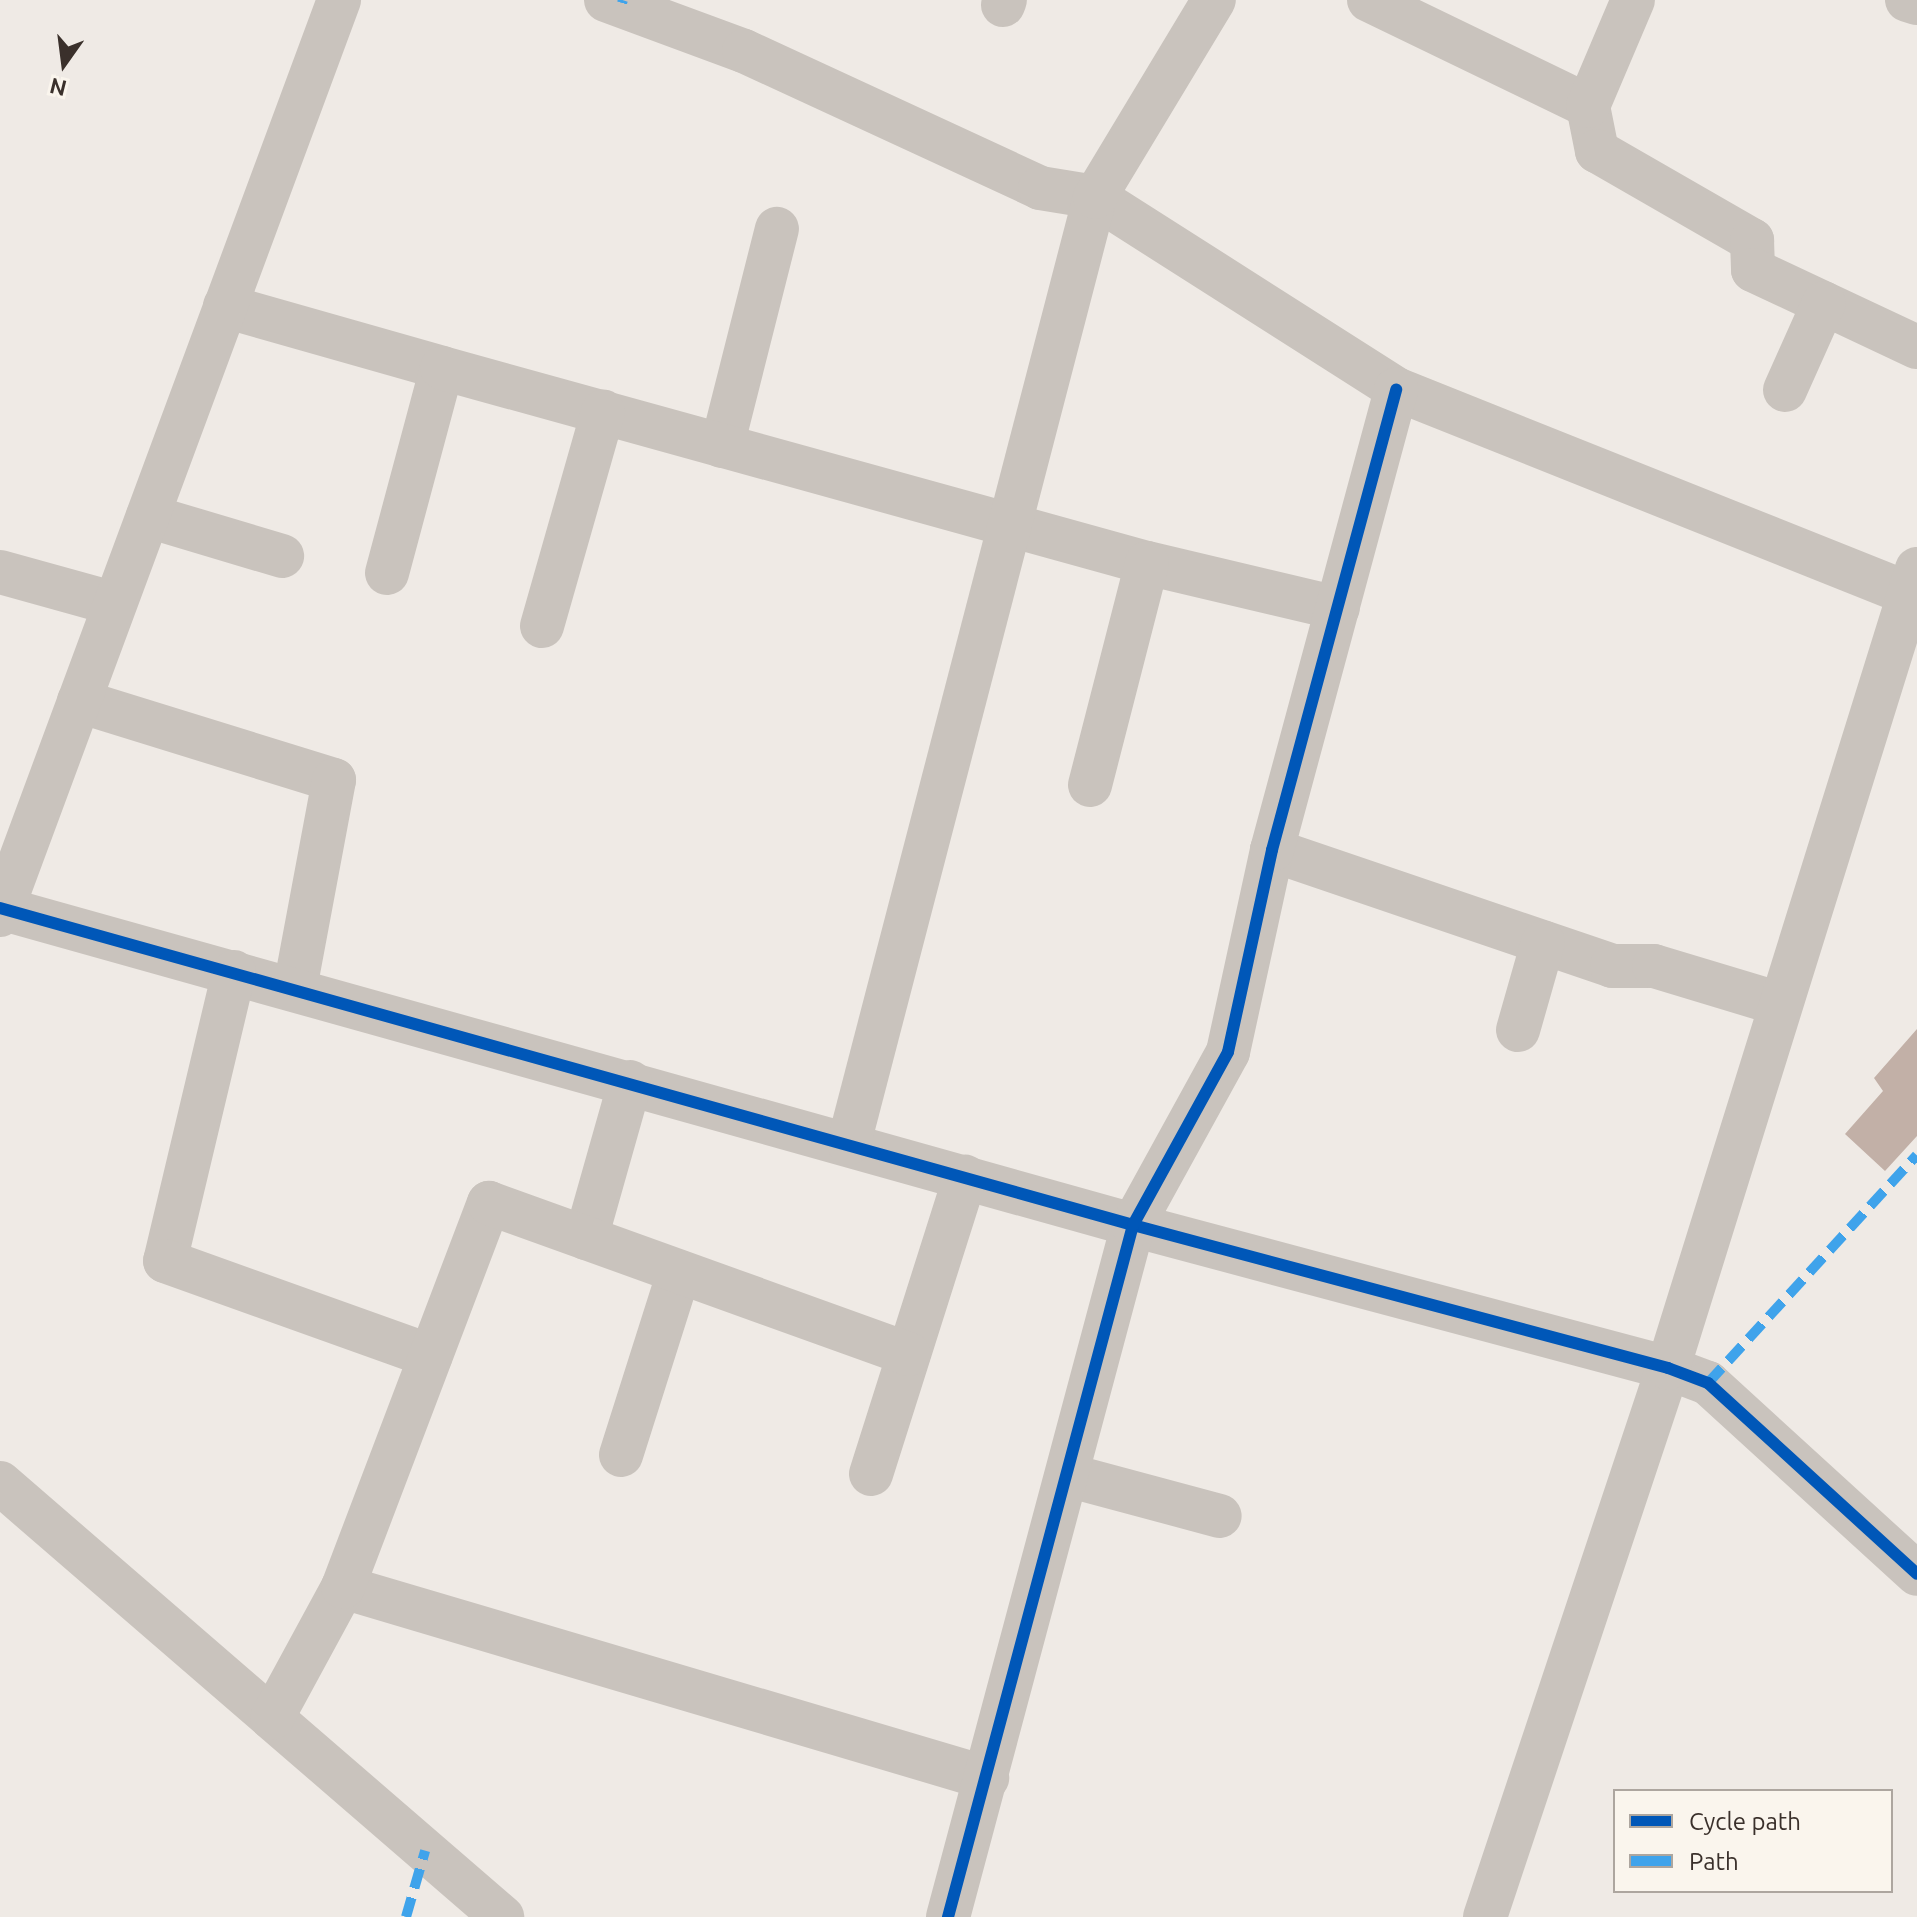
<!DOCTYPE html>
<style>
body{margin:0}
#map{position:relative;width:1917px;height:1917px;overflow:hidden;background:#efeae5;font-family:Ubuntu,sans-serif}
div>[style]{position:absolute}
.building>*{inset:0;background:#c2b0a7}
.minor>*{height:44px;margin:-22px;padding:0 22px;transform-origin:22px;border-radius:22px;background:#c9c3bd}
.quiet>*{height:10px;margin-top:-5px;transform-origin:0;background:repeating-linear-gradient(90deg,#3fa3eb 0 20px,transparent 0 30px)}
.cycleway>*{height:12px;margin:-6px;padding:0 6px;transform-origin:6px;border-radius:6px;background:#0057b8}
span{translate:-50% -50%;white-space:nowrap;text-align:center;line-height:1.15;-webkit-text-stroke:6px #faf5ed;paint-order:stroke}
.legend{position:absolute;left:1613px;top:1789px;width:280px;height:104px;box-sizing:border-box;background:#faf5ed;border:2px solid #ada69f;margin:0;padding:10px 14px;list-style:none;font-size:24px;color:#3a302b}
.legend li{display:flex;align-items:center;gap:16px;height:40px}
.legend b{width:40px;border:2px solid #ada69f}
.north{position:absolute;left:24px;top:24px;width:80px;height:80px;-webkit-text-stroke:6px #faf5ed;paint-order:stroke;rotate:194deg;font-size:22px;font-weight:700;line-height:32px;text-align:center;color:#3a302b}
.north::after{content:'';display:block;margin:auto;width:28px;height:36px;background:#3a302b;clip-path:polygon(50% 0,100% 100%,50% 72%,0 100%)}
</style>
<div id="map">
<div class="building">
<div style="clip-path:polygon(1917px 1029px,1917px 1136px,1885px 1171px,1845px 1134px,1883px 1091px,1874px 1078px)"></div>
</div>
<div class="minor">
<div style="left:606px;top:0;width:147px;rotate:20.3deg"></div>
<div style="left:744px;top:51px;width:326px;rotate:24.8deg"></div>
<div style="left:1040px;top:188px;width:56px;rotate:9.3deg"></div>
<div style="left:1095px;top:197px;width:357px;rotate:32.5deg"></div>
<div style="left:1396px;top:389px;width:561px;rotate:21.76deg"></div>
<div style="left:1369px;top:0;width:243px;rotate:25.8deg"></div>
<div style="left:1588px;top:106px;width:46px;rotate:78.7deg"></div>
<div style="left:1597px;top:151px;width:179px;rotate:29.9deg"></div>
<div style="left:1752px;top:240px;width:30px;rotate:88deg"></div>
<div style="left:1753px;top:270px;width:181px;rotate:25.2deg"></div>
<div style="left:1907px;top:0;width:10px;rotate:17deg"></div>
<div style="left:1003px;top:5px;width:5px;rotate:-68deg"></div>
<div style="left:1588px;top:106px;width:115px;rotate:-67deg"></div>
<div style="left:225px;top:306px;width:226px;rotate:15.9deg"></div>
<div style="left:1785px;top:390px;width:95px;rotate:-65.9deg"></div>
<div style="left:722px;top:446px;width:224px;rotate:-75.8deg"></div>
<div style="left:148px;top:516px;width:140px;rotate:16.6deg"></div>
<div style="left:0;top:572px;width:119px;rotate:15.5deg"></div>
<div style="left:387px;top:573px;width:212px;rotate:-75deg"></div>
<div style="left:442px;top:368px;width:731px;rotate:15.46deg"></div>
<div style="left:1147px;top:563px;width:196px;rotate:13.3deg"></div>
<div style="left:542px;top:626px;width:223px;rotate:-74.1deg"></div>
<div style="left:79px;top:701px;width:267px;rotate:17.2deg"></div>
<div style="left:334px;top:780px;width:213px;rotate:100.6deg"></div>
<div style="left:1090px;top:785px;width:229px;rotate:-75.6deg"></div>
<div style="left:1272px;top:850px;width:359px;rotate:18.8deg"></div>
<div style="left:1612px;top:966px;width:42px"></div>
<div style="left:1654px;top:966px;width:132px;rotate:16.8deg"></div>
<div style="left:0;top:908px;width:1177px;rotate:15.63deg"></div>
<div style="left:1133px;top:1225px;width:554px;rotate:14.96deg"></div>
<div style="left:1668px;top:1368px;width:43px;rotate:20.6deg"></div>
<div style="left:1708px;top:1383px;width:283px;rotate:42.4deg"></div>
<div style="left:0;top:915px;width:976px;rotate:-69.67deg"></div>
<div style="left:234px;top:972px;width:297px;rotate:103.4deg"></div>
<div style="left:165px;top:1261px;width:282px;rotate:19.7deg"></div>
<div style="left:1518px;top:1030px;width:91px;rotate:-74.1deg"></div>
<div style="left:849px;top:1143px;width:977px;rotate:-75.42deg"></div>
<div style="left:1095px;top:197px;width:230px;rotate:-58.9deg"></div>
<div style="left:586px;top:1238px;width:162px;rotate:-74.2deg"></div>
<div style="left:621px;top:1455px;width:192px;rotate:-72.4deg"></div>
<div style="left:871px;top:1474px;width:312px;rotate:-72.4deg"></div>
<div style="left:1067px;top:1475px;width:158px;rotate:15deg"></div>
<div style="left:0;top:1483px;width:664px;rotate:40.84deg"></div>
<div style="left:343px;top:1587px;width:672px;rotate:16.52deg"></div>
<div style="left:272px;top:1718px;width:149px;rotate:-61.5deg"></div>
<div style="left:343px;top:1587px;width:411px;rotate:-69.2deg"></div>
<div style="left:489px;top:1203px;width:446px;rotate:19.8deg"></div>
<div style="left:948px;top:1917px;width:716px;rotate:-75.03deg"></div>
<div style="left:1133px;top:1225px;width:197px;rotate:-61.2deg"></div>
<div style="left:1228px;top:1052px;width:207px;rotate:-77.7deg"></div>
<div style="left:1272px;top:850px;width:477px;rotate:-74.9deg"></div>
<div style="left:1485px;top:1917px;width:579px;rotate:-71.57deg"></div>
<div style="left:1668px;top:1368px;width:837px;rotate:-72.69deg"></div>
</div>
<div class="quiet">
<div style="left:622px;top:3px;width:3px;rotate:-72deg"></div>
<div style="left:1708px;top:1383px;width:309px;rotate:-47.5deg"></div>
<div style="left:406px;top:1917px;width:69px;rotate:-73.9deg"></div>
</div>
<div class="cycleway">
<div style="left:0;top:908px;width:1177px;rotate:15.63deg"></div>
<div style="left:1133px;top:1225px;width:554px;rotate:14.96deg"></div>
<div style="left:1668px;top:1368px;width:43px;rotate:20.6deg"></div>
<div style="left:1708px;top:1383px;width:283px;rotate:42.4deg"></div>
<div style="left:948px;top:1917px;width:716px;rotate:-75.03deg"></div>
<div style="left:1133px;top:1225px;width:197px;rotate:-61.2deg"></div>
<div style="left:1228px;top:1052px;width:207px;rotate:-77.7deg"></div>
<div style="left:1272px;top:850px;width:477px;rotate:-74.9deg"></div>
</div>
<ul class="legend">
<li><b style="height:10px;background:#0057b8"></b>Cycle path</li>
<li><b style="height:10px;background:#3fa3eb"></b>Path</li>
</ul>
<div class="north">N</div>
</div>
